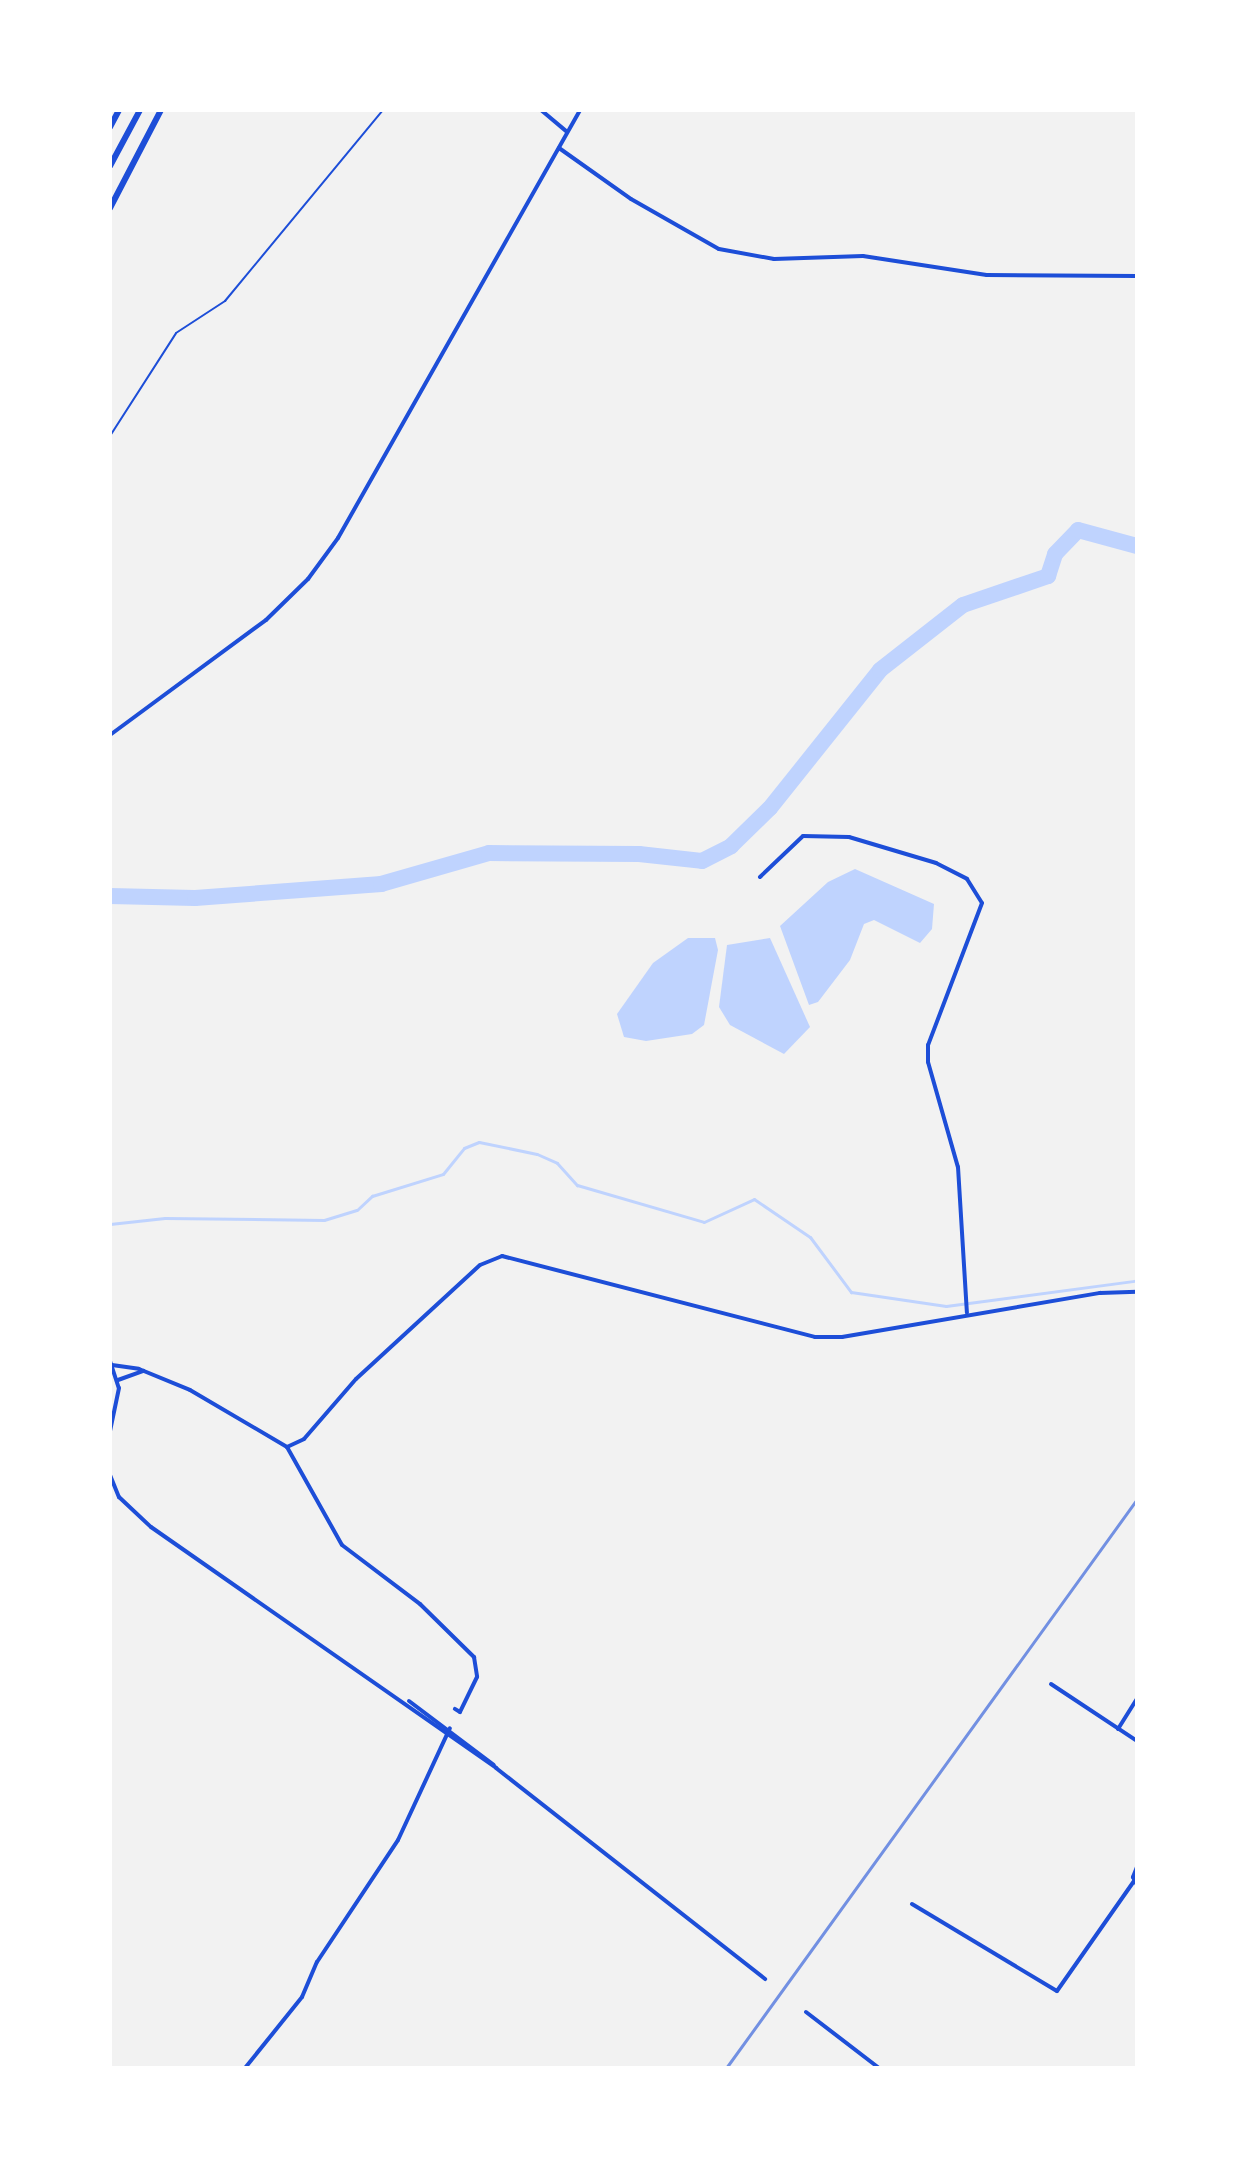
<!DOCTYPE html>
<style>
body{margin:0}
#map{position:relative;width:1247px;height:2178px;overflow:hidden;background:#f2f2f2;font-family:Arial,sans-serif}
div>[style]{position:absolute}
.water>*{inset:0;background:#bfd3fe}
.stream>*{height:3px;margin:-1.5px;padding:0 1.5px;transform-origin:1.5px;border-radius:1.5px;background:#bfd3fe}
.river>*{height:16px;margin:-8px;padding:0 8px;transform-origin:8px;border-radius:8px;background:#bfd3fe}
.path>*{height:2px;margin:-1px;padding:0 1px;transform-origin:1px;border-radius:1px;background:#1d4ed8}
.minor>*{height:4px;margin:-2px;padding:0 2px;transform-origin:2px;border-radius:2px;background:#1d4ed8}
.tertiary>*{height:4px;margin:-2px;padding:0 2px;transform-origin:2px;border-radius:2px;background:#1d4ed8}
.trunk>*{height:6px;margin:-3px;padding:0 3px;transform-origin:3px;border-radius:3px;background:#1d4ed8}
.motorway>*{height:6px;margin:-3px;padding:0 3px;transform-origin:3px;border-radius:3px;background:#1d4ed8}
.rail>*{height:3px;margin:-1.5px;padding:0 1.5px;transform-origin:1.5px;border-radius:1.5px;background:#7290e2}
span{translate:-50% -50%;white-space:nowrap;text-align:center;line-height:1.15;-webkit-text-stroke:7px #fff;paint-order:stroke}
.frame{position:absolute;inset:0;border:112px solid #fff;pointer-events:none}
</style>
<div id="map">
<div class="water">
<div style="clip-path:polygon(855px 869px,934px 904px,932px 929px,920px 943px,874px 920px,864px 924px,850px 960px,818px 1002px,809px 1005px,780px 926px,828px 882px)"></div>
<div style="clip-path:polygon(688px 938px,715px 938px,718px 950px,704px 1025px,692px 1034px,646px 1041px,624px 1037px,617px 1014px,653px 963px)"></div>
<div style="clip-path:polygon(770px 938px,810px 1027px,784px 1054px,730px 1025px,719px 1007px,727px 945px)"></div>
</div>
<div class="stream">
<div style="left:110px;top:1224px;width:55px;rotate:-6.2deg"></div>
<div style="left:165px;top:1218px;width:159px;rotate:0.7deg"></div>
<div style="left:324px;top:1220px;width:34px;rotate:-17deg"></div>
<div style="left:357px;top:1210px;width:21px;rotate:-43deg"></div>
<div style="left:372px;top:1196px;width:74px;rotate:-17.2deg"></div>
<div style="left:443px;top:1174px;width:33px;rotate:-51deg"></div>
<div style="left:464px;top:1148px;width:16px;rotate:-22deg"></div>
<div style="left:479px;top:1142px;width:59px;rotate:11.7deg"></div>
<div style="left:537px;top:1154px;width:22px;rotate:24deg"></div>
<div style="left:557px;top:1163px;width:30px;rotate:48deg"></div>
<div style="left:577px;top:1185px;width:132px;rotate:16.2deg"></div>
<div style="left:704px;top:1222px;width:55px;rotate:-24.7deg"></div>
<div style="left:754px;top:1199px;width:68px;rotate:34.2deg"></div>
<div style="left:810px;top:1237px;width:69px;rotate:53.3deg"></div>
<div style="left:851px;top:1292px;width:96px;rotate:8.4deg"></div>
<div style="left:946px;top:1306px;width:190px;rotate:-7.6deg"></div>
</div>
<div class="river">
<div style="left:110px;top:896px;width:85px;rotate:1.3deg"></div>
<div style="left:195px;top:898px;width:187px;rotate:-4.3deg"></div>
<div style="left:381px;top:884px;width:112px;rotate:-16deg"></div>
<div style="left:489px;top:853px;width:150px;rotate:0.4deg"></div>
<div style="left:639px;top:854px;width:63px;rotate:6.3deg"></div>
<div style="left:702px;top:861px;width:33px;rotate:-27deg"></div>
<div style="left:731px;top:846px;width:54px;rotate:-44.3deg"></div>
<div style="left:770px;top:808px;width:176px;rotate:-51.4deg"></div>
<div style="left:880px;top:670px;width:105px;rotate:-38.1deg"></div>
<div style="left:963px;top:605px;width:90px;rotate:-18.8deg"></div>
<div style="left:1048px;top:576px;width:23px;rotate:-72deg"></div>
<div style="left:1055px;top:554px;width:33px;rotate:-46deg"></div>
<div style="left:1078px;top:530px;width:61px;rotate:15.2deg"></div>
</div>
<div class="path">
<div style="left:110px;top:436px;width:122px;rotate:-57.3deg"></div>
<div style="left:176px;top:333px;width:59px;rotate:-33.1deg"></div>
<div style="left:225px;top:301px;width:248px;rotate:-50.4deg"></div>
</div>
<div class="minor">
<div style="left:541px;top:110px;width:34px;rotate:40deg"></div>
<div style="left:559px;top:148px;width:88px;rotate:35.3deg"></div>
<div style="left:631px;top:199px;width:101px;rotate:29.6deg"></div>
<div style="left:719px;top:249px;width:56px;rotate:10.3deg"></div>
<div style="left:774px;top:259px;width:89px;rotate:-1.9deg"></div>
<div style="left:863px;top:256px;width:125px;rotate:8.7deg"></div>
<div style="left:987px;top:275px;width:150px;rotate:0.4deg"></div>
<div style="left:110px;top:735px;width:194px;rotate:-36.4deg"></div>
<div style="left:266px;top:620px;width:59px;rotate:-44.3deg"></div>
<div style="left:308px;top:579px;width:51px;rotate:-53.8deg"></div>
<div style="left:338px;top:538px;width:492px;rotate:-60.5deg"></div>
<div style="left:760px;top:877px;width:59px;rotate:-43.6deg"></div>
<div style="left:803px;top:836px;width:46px;rotate:1.2deg"></div>
<div style="left:849px;top:837px;width:91px;rotate:16.6deg"></div>
<div style="left:936px;top:863px;width:35px;rotate:27deg"></div>
<div style="left:967px;top:879px;width:28px;rotate:58deg"></div>
<div style="left:982px;top:903px;width:152px;rotate:110.8deg"></div>
<div style="left:928px;top:1045px;width:17px;rotate:90deg"></div>
<div style="left:928px;top:1062px;width:109px;rotate:74.1deg"></div>
<div style="left:958px;top:1167px;width:146px;rotate:86.5deg"></div>
<div style="left:112px;top:1365px;width:27px;rotate:8deg"></div>
<div style="left:139px;top:1369px;width:55px;rotate:22.4deg"></div>
<div style="left:190px;top:1390px;width:113px;rotate:30.4deg"></div>
<div style="left:287px;top:1447px;width:112px;rotate:60.7deg"></div>
<div style="left:342px;top:1545px;width:98px;rotate:37.1deg"></div>
<div style="left:420px;top:1604px;width:76px;rotate:44.5deg"></div>
<div style="left:474px;top:1657px;width:20px;rotate:81deg"></div>
<div style="left:477px;top:1677px;width:39px;rotate:116deg"></div>
<div style="left:460px;top:1712px;width:6px;rotate:-149deg"></div>
<div style="left:118px;top:1380px;width:27px;rotate:-20deg"></div>
<div style="left:287px;top:1447px;width:19px;rotate:-25deg"></div>
<div style="left:304px;top:1439px;width:79px;rotate:-49.1deg"></div>
<div style="left:356px;top:1379px;width:168px;rotate:-42.6deg"></div>
<div style="left:480px;top:1265px;width:24px;rotate:-22deg"></div>
<div style="left:502px;top:1256px;width:323px;rotate:14.5deg"></div>
<div style="left:815px;top:1337px;width:27px"></div>
<div style="left:842px;top:1337px;width:262px;rotate:-9.7deg"></div>
<div style="left:1100px;top:1293px;width:37px;rotate:-2deg"></div>
<div style="left:1051px;top:1684px;width:103px;rotate:33.5deg"></div>
<div style="left:1118px;top:1729px;width:36px;rotate:-58deg"></div>
<div style="left:1137px;top:1867px;width:11px;rotate:112deg"></div>
<div style="left:1133px;top:1877px;width:9px;rotate:63deg"></div>
<div style="left:912px;top:1904px;width:169px;rotate:31deg"></div>
<div style="left:1057px;top:1991px;width:134px;rotate:-55deg"></div>
<div style="left:245px;top:2068px;width:91px;rotate:-51.2deg"></div>
<div style="left:302px;top:1997px;width:38px;rotate:-67deg"></div>
<div style="left:317px;top:1962px;width:146px;rotate:-56.4deg"></div>
<div style="left:398px;top:1840px;width:123px;rotate:-65.1deg"></div>
</div>
<div class="tertiary">
<div style="left:110px;top:1361px;width:28px;rotate:72deg"></div>
<div style="left:119px;top:1388px;width:44px;rotate:101.8deg"></div>
<div style="left:110px;top:1475px;width:24px;rotate:68deg"></div>
<div style="left:119px;top:1497px;width:44px;rotate:43.2deg"></div>
<div style="left:151px;top:1527px;width:421px;rotate:34.9deg"></div>
<div style="left:496px;top:1768px;width:342px;rotate:38.1deg"></div>
<div style="left:409px;top:1701px;width:106px;rotate:37deg"></div>
<div style="left:806px;top:2012px;width:92px;rotate:37.5deg"></div>
</div>
<div class="trunk">
<div style="left:110px;top:208px;width:110px;rotate:-62.5deg"></div>
</div>
<div class="motorway">
<div style="left:110px;top:127px;width:19px;rotate:-62deg"></div>
<div style="left:110px;top:166px;width:64px;rotate:-61.8deg"></div>
</div>
<div class="rail">
<div style="left:726px;top:2068px;width:702px;rotate:-54.16deg"></div>
</div>
<div class="frame"></div>
</div>
